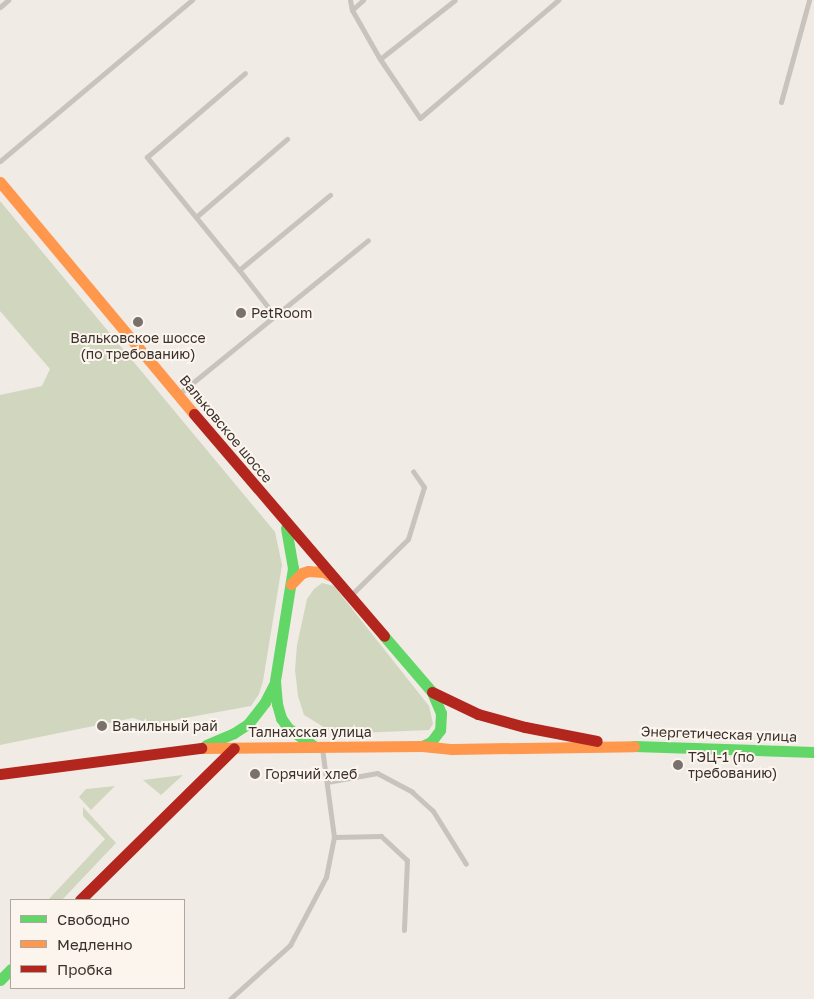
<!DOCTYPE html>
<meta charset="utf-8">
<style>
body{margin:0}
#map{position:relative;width:814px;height:999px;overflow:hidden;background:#f0ebe5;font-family:"Golos Text",sans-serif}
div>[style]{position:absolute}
.green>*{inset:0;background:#d1d6bf}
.lane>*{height:5px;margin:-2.5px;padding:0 2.5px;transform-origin:2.5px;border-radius:2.5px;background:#c9c3be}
.fast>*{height:11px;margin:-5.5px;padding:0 5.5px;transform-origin:5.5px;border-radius:5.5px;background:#63d668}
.slow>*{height:11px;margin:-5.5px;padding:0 5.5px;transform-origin:5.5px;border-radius:5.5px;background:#ff974d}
.jam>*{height:11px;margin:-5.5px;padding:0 5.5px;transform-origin:5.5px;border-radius:5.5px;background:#b3261e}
.dots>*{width:14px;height:14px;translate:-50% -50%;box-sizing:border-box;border:2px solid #fbf5ee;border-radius:50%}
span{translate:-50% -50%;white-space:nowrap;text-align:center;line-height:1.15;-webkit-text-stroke:4px #fbf5ee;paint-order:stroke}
.poi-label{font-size:14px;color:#3b302b}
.left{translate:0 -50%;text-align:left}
.street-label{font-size:14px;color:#3b302b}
.legend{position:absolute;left:10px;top:899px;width:175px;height:90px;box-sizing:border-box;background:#fbf5ee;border:1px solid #aea6a0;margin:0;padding:6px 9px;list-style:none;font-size:15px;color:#3b302b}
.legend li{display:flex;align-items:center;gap:10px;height:25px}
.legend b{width:25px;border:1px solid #aea6a0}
</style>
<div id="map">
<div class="green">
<div style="clip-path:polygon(0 201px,275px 532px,282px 565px,263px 681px,259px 694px,251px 706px,152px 724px,133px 718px,0 745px,0 395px,42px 386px,50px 369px,0 311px)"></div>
<div style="clip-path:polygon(322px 583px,334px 586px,429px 706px,433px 724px,429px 730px,335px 734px,304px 715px,298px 696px,295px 670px,297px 645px,307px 599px,314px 589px)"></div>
<div style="clip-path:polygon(183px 775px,161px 795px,143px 780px)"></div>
<div style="clip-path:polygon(115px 786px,91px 810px,79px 797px,86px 789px)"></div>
<div style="clip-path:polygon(83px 807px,116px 843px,62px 900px,48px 900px,105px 839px,83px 816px)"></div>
</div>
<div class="lane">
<div style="left:350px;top:0;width:10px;rotate:79deg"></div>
<div style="left:352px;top:10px;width:56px;rotate:60.3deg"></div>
<div style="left:380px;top:59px;width:71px;rotate:55.9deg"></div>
<div style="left:420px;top:118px;width:182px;rotate:-40.5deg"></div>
<div style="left:0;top:7px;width:11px;rotate:-41deg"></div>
<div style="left:352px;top:10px;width:15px;rotate:-42deg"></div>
<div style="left:380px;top:59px;width:95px;rotate:-38.2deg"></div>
<div style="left:781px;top:102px;width:106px;rotate:-74.6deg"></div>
<div style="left:0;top:161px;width:251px;rotate:-40deg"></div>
<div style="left:196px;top:217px;width:120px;rotate:-40.6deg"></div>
<div style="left:239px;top:270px;width:146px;rotate:-129.2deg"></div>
<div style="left:147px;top:157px;width:129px;rotate:-40.6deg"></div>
<div style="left:275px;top:316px;width:58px;rotate:-128deg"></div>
<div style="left:239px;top:270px;width:118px;rotate:-39.5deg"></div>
<div style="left:180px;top:393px;width:242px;rotate:-39.1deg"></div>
<div style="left:350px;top:596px;width:81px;rotate:-44.5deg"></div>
<div style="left:408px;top:539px;width:54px;rotate:-72.9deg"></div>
<div style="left:424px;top:487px;width:19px;rotate:-125deg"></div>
<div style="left:327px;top:782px;width:51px;rotate:-10.2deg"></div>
<div style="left:377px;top:773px;width:40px;rotate:28deg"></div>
<div style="left:412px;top:792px;width:28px;rotate:42deg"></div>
<div style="left:433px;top:811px;width:62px;rotate:58.1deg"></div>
<div style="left:334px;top:837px;width:47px;rotate:-1.2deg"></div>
<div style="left:381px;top:836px;width:35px;rotate:43deg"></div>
<div style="left:407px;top:860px;width:70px;rotate:92.5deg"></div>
<div style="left:230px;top:999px;width:81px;rotate:-42deg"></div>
<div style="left:290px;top:945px;width:77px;rotate:-62.1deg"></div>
<div style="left:326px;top:877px;width:41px;rotate:-78.7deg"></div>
<div style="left:334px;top:837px;width:90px;rotate:-97.7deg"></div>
</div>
<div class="fast">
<div style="left:286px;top:528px;width:41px;rotate:80.1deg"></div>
<div style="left:293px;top:568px;width:114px;rotate:99.1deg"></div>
<div style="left:275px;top:681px;width:23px;rotate:85deg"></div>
<div style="left:277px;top:704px;width:15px;rotate:74deg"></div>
<div style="left:281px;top:718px;width:12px;rotate:55deg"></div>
<div style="left:288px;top:728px;width:32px;rotate:35deg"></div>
<div style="left:384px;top:636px;width:74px;rotate:49.4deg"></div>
<div style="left:432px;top:692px;width:23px;rotate:67deg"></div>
<div style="left:441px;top:713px;width:17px;rotate:93deg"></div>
<div style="left:440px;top:730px;width:15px;rotate:127deg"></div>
<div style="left:431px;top:742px;width:10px;rotate:156deg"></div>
<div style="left:206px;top:745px;width:30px;rotate:-23deg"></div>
<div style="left:234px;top:733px;width:17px;rotate:-33deg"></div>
<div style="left:248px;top:724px;width:28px;rotate:-52deg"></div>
<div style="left:265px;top:702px;width:22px;rotate:-63deg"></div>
<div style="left:634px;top:746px;width:180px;rotate:1.9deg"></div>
<div style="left:0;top:980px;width:16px;rotate:-45deg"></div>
</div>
<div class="slow">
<div style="left:0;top:182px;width:302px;rotate:50.1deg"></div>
<div style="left:291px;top:584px;width:16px;rotate:-45deg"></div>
<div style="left:302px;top:573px;width:6px;rotate:-18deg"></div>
<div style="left:308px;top:571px;width:16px;rotate:4deg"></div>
<div style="left:324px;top:572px;width:8px;rotate:30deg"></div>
<div style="left:201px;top:748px;width:221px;rotate:-0.5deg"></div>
<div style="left:422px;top:746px;width:30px;rotate:6deg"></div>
<div style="left:452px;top:749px;width:182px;rotate:-0.9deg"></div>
</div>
<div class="jam">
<div style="left:194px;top:414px;width:292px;rotate:49.4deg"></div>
<div style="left:432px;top:692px;width:51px;rotate:25.6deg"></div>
<div style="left:478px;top:714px;width:49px;rotate:15.5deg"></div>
<div style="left:525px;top:727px;width:73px;rotate:11deg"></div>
<div style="left:0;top:774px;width:203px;rotate:-7.4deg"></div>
<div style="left:80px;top:900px;width:216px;rotate:-44.6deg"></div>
</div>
<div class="dots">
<div style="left:241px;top:313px;background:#7a716c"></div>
<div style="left:138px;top:322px;background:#7a716c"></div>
<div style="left:102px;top:726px;background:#7a716c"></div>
<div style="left:678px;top:765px;background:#7a716c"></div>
<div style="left:255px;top:774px;background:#7a716c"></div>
</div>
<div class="poi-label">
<span class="left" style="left:251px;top:313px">PetRoom</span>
<span style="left:138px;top:346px">Вальковское шоссе<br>(по требованию)</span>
<span class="left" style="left:112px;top:726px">Ванильный рай</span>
<span class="left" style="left:688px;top:765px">ТЭЦ-1 (по<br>требованию)</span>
<span class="left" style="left:265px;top:774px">Горячий хлеб</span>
</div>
<div class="street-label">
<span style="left:226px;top:429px;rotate:50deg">Вальковское шоссе</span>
<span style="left:310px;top:732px">Талнахская улица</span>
<span style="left:719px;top:734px;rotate:2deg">Энергетическая улица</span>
</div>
<ul class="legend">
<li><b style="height:6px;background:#63d668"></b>Свободно</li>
<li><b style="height:6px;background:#ff974d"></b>Медленно</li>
<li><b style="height:6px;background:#b3261e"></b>Пробка</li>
</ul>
</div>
